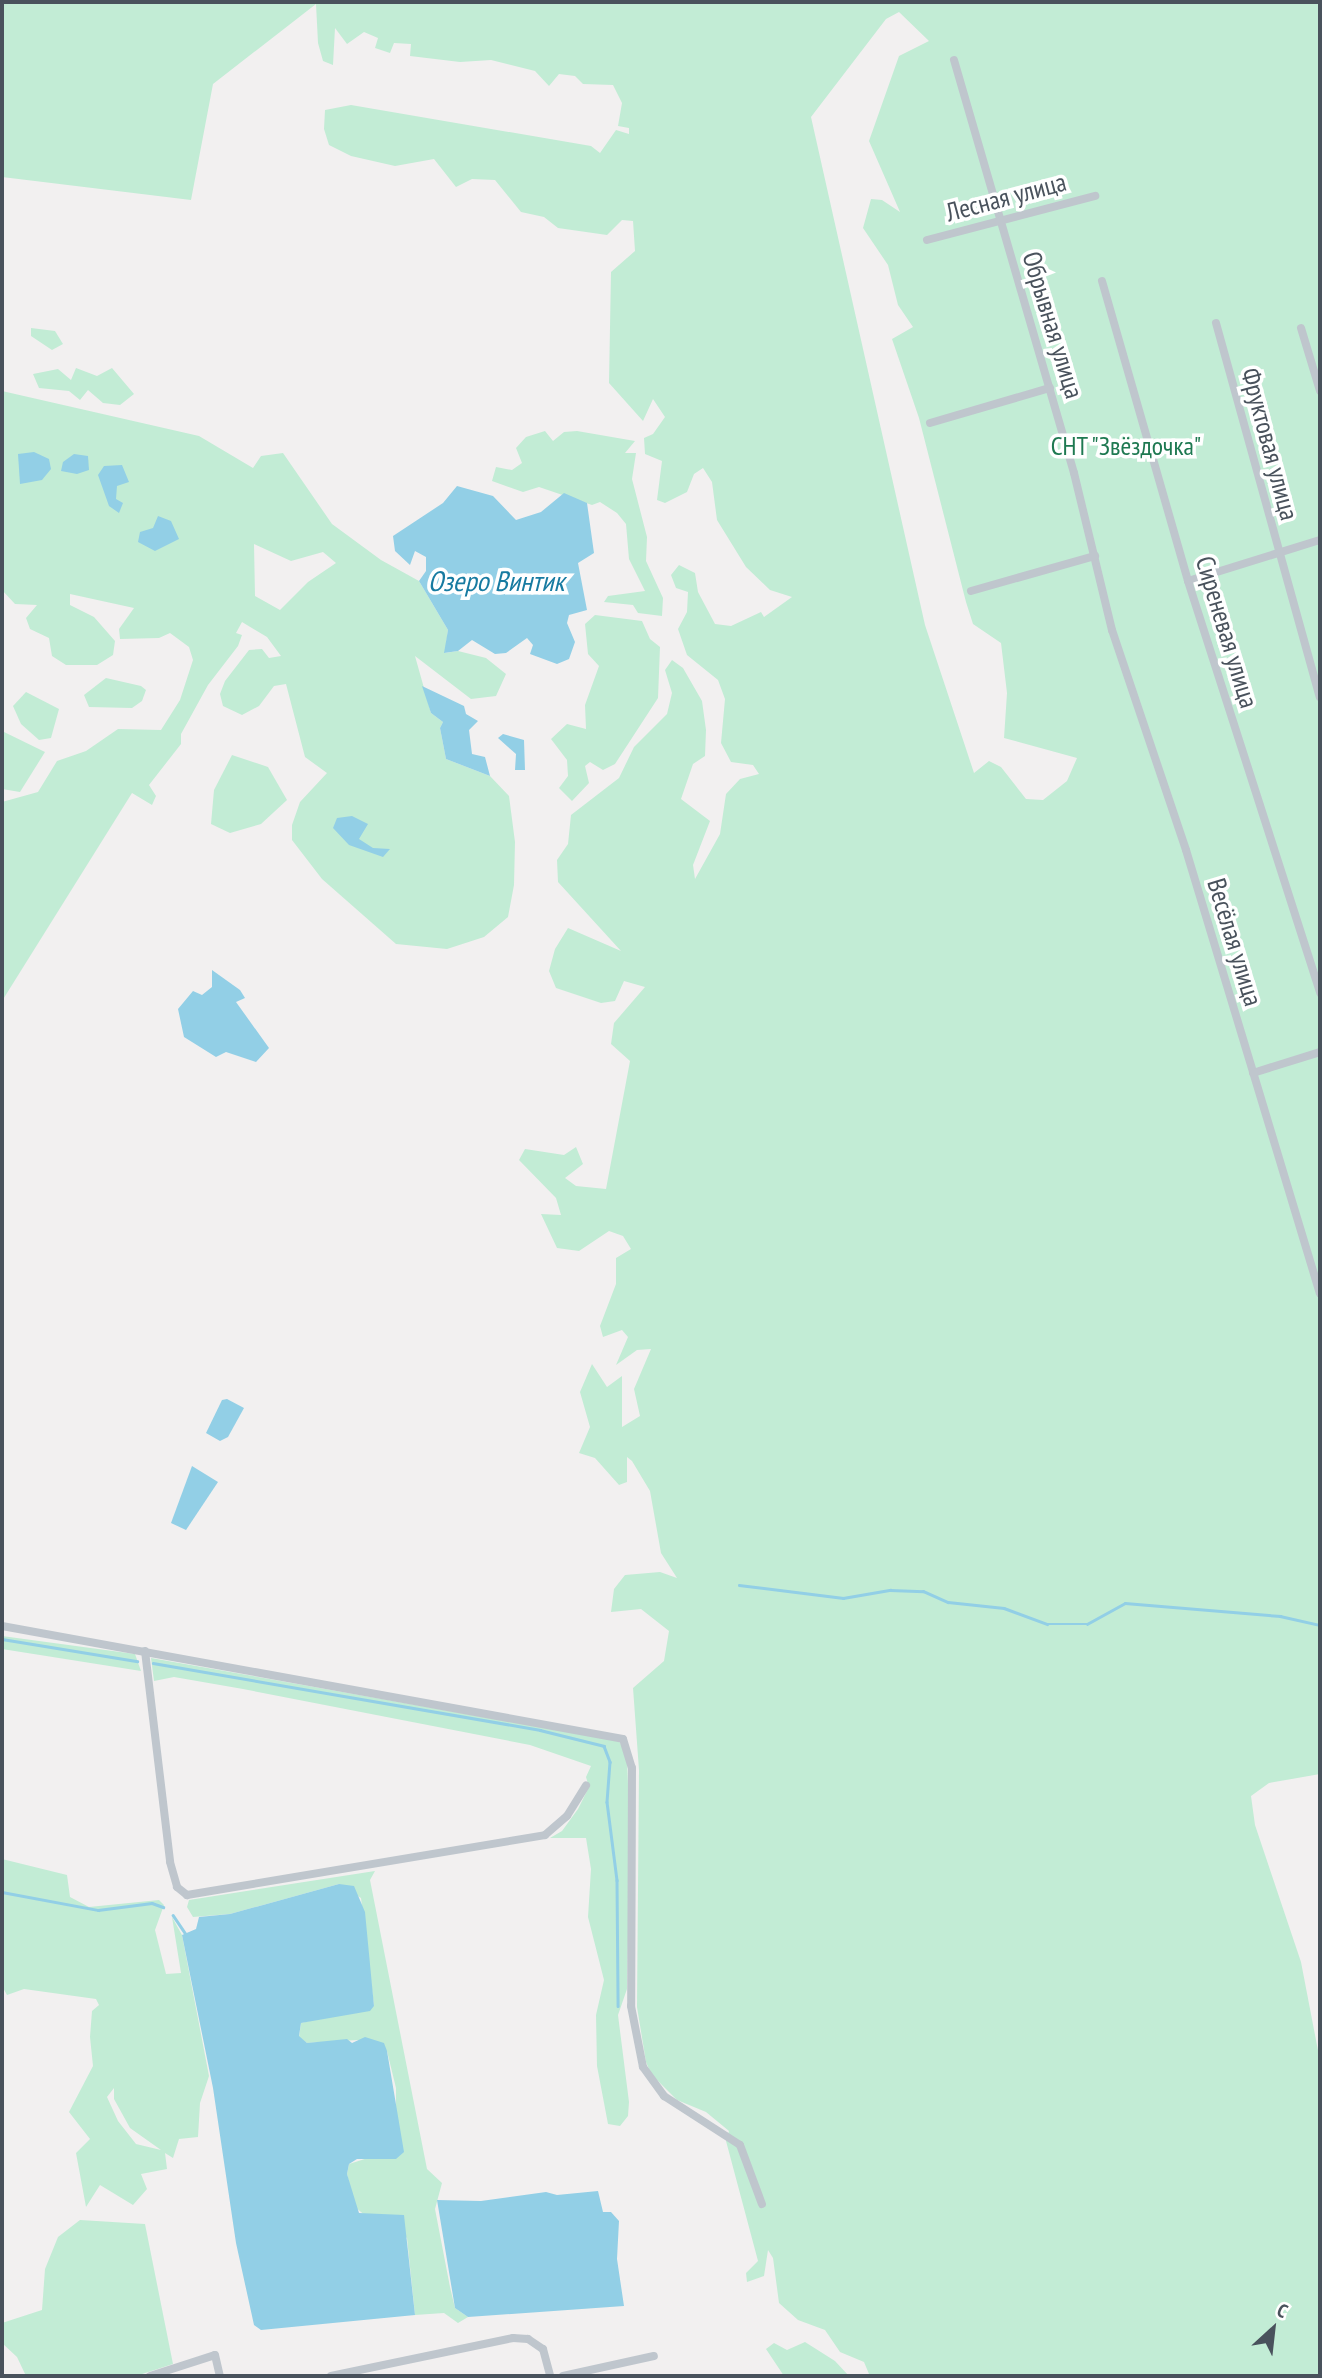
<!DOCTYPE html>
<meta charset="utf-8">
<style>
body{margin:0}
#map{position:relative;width:1322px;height:2378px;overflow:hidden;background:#f2f0f0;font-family:"PT Sans Narrow",sans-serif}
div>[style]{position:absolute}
.green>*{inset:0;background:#c2ecd5}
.water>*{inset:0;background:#92cfe6}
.stream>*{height:2.5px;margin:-1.25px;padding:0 1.25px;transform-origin:1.25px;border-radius:1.25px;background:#92cfe6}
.street>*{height:8px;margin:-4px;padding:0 4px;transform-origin:4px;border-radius:4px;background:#bfc6cd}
span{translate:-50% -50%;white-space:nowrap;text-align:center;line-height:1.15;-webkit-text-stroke:7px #fff;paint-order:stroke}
.street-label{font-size:26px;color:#49525c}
.park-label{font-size:26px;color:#1e7951}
.water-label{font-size:28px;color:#177ba1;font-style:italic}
.frame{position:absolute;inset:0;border:4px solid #49525c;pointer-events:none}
.north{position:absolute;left:1238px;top:2294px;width:70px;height:70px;-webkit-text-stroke:5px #fff;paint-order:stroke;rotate:27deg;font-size:19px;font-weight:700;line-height:28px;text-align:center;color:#49525c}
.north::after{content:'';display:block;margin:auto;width:24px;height:32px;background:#49525c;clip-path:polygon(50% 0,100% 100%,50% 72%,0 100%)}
</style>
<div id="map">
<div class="green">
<div style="clip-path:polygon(evenodd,2px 2px,1320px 2px,1320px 1774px,1269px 1783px,1251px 1796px,1255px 1825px,1301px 1962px,1320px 2061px,1320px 2376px,865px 2376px,869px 2374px,864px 2362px,840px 2352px,825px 2330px,798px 2320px,779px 2303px,773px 2258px,768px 2250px,764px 2276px,747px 2282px,746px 2273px,758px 2261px,726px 2141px,729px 2131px,706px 2112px,677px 2100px,651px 2074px,646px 2062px,637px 2007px,639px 1770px,633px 1688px,664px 1661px,669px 1631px,641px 1609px,611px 1612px,614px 1589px,625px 1575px,660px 1572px,677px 1578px,661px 1553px,650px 1491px,632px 1461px,627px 1457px,627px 1482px,619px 1485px,595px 1458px,579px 1453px,590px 1427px,580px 1392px,592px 1364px,607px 1387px,622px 1376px,622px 1427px,640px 1416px,634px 1389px,651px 1349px,637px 1350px,616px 1365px,628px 1337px,622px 1330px,603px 1337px,600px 1326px,616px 1284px,616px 1258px,631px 1249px,623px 1236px,609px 1231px,579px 1251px,557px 1248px,541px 1214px,561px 1215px,556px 1198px,519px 1160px,525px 1149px,564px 1155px,576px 1147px,583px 1164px,565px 1178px,576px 1186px,606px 1189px,630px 1061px,611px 1044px,614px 1023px,645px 987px,624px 981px,615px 1001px,601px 1003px,556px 988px,549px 971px,555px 949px,568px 928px,621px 951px,558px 882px,557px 860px,568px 844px,571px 815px,619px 778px,634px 747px,667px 714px,672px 693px,665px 670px,672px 660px,683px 668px,702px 701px,706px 730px,705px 756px,693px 764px,681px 799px,710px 821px,693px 865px,695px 879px,720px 834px,726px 794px,740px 779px,759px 774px,753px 765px,731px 762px,721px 743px,725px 699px,718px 680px,687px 655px,678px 629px,687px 612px,688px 592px,676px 588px,671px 575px,679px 565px,695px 573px,698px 592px,715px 624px,731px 626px,761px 612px,764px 617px,792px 597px,770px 590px,746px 567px,717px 520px,712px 482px,703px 468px,694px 474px,687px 492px,665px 503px,657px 500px,662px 461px,645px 454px,644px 438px,653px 434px,665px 417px,653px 399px,643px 421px,609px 383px,611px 272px,635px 251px,633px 221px,622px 220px,607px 235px,558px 228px,544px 217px,521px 212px,495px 180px,472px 179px,456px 187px,434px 159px,395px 166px,351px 156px,329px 145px,324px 129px,325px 110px,351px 105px,591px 146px,600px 153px,616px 130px,629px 134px,629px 128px,618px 126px,622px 103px,613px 85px,583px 84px,575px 76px,559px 74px,549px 86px,535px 71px,491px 60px,460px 62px,410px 56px,411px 44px,394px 43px,390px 53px,375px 48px,378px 38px,364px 32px,347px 44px,335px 28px,333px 65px,323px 61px,318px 43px,316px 4px,213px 84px,191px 200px,2px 177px,2px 2px,899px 12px,929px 41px,899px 56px,869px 141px,900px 212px,882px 200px,871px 199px,863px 228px,888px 265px,898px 305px,913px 327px,892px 339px,919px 418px,966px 602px,973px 624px,1001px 643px,1007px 693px,1004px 738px,1077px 758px,1067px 781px,1043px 800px,1026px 799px,1001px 767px,989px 761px,974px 773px,925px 625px,811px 117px,886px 19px,899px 12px)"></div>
<div style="clip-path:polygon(31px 328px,55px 331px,63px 344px,52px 350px,31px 336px)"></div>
<div style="clip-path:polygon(76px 368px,97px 376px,112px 368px,134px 394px,120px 405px,103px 403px,88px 390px,80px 400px,69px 391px,39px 388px,33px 374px,58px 369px,71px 380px)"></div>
<div style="clip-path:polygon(evenodd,2px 391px,199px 436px,253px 468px,261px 456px,283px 453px,332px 524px,381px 560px,419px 581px,448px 630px,445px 653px,458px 651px,486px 658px,506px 674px,496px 696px,471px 699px,415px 656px,431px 713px,443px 722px,440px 728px,446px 759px,490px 776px,509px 796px,515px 842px,514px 885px,508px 917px,484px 937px,447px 949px,396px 944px,322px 879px,292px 840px,292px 825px,300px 802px,327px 773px,305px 757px,286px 684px,274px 686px,259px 706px,242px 715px,223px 706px,220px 694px,225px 681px,249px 650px,262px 649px,269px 658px,281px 656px,267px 637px,242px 622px,236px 633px,242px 635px,238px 646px,208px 685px,181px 734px,181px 744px,149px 785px,156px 796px,152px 805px,132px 793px,2px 1001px,2px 802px,38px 792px,57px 761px,86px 751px,118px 729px,161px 730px,180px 700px,193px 660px,189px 647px,170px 633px,159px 638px,120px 639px,119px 629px,134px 608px,70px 594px,70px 605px,94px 617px,115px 641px,113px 655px,97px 665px,66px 665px,52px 656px,49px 638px,30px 629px,26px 618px,37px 605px,15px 604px,2px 590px,2px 391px,254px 544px,291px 561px,323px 552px,336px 563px,308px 582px,280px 610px,255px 596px,254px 544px)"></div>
<div style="clip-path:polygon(545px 431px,553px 441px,564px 432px,577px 431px,635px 441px,625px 453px,636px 453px,632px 479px,647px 537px,646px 561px,663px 598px,662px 616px,638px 613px,633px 605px,604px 602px,608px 596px,645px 591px,629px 559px,626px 524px,617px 513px,600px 502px,592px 505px,539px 487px,523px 492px,492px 481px,496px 467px,512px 470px,522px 463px,516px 448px,526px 437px)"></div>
<div style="clip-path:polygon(595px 615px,642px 621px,650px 639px,660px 647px,658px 698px,615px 764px,603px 770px,590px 762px,585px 766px,589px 783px,572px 801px,559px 788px,568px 776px,567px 760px,551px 739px,567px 724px,586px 729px,585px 705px,599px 666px,588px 654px,585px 624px)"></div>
<div style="clip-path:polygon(106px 678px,141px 686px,146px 690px,142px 701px,132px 708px,89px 707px,84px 695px)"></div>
<div style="clip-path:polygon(26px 692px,59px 709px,51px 738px,39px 740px,21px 724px,13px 706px)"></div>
<div style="clip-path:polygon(2px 731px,45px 752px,20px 792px,2px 789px)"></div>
<div style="clip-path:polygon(232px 755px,268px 767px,287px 800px,261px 824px,230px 833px,211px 824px,214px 790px)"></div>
<div style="clip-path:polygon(2px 1636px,135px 1654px,141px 1671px,2px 1649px)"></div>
<div style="clip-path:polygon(151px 1658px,619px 1741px,627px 1756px,630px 1840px,627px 1989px,618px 2015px,629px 2102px,628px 2116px,620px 2126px,608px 2124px,597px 2066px,596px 2015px,604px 1980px,588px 1917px,591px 1869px,586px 1838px,550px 1838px,562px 1831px,578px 1809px,589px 1787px,586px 1777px,591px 1766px,530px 1745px,243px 1689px,174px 1677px,154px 1681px)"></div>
<div style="clip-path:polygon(evenodd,2px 1859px,67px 1875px,70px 1897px,89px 1907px,159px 1900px,164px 1905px,155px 1930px,166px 1974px,181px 1973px,172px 1917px,182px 1935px,209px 2076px,200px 2103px,198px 2137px,179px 2139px,173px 2158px,165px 2153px,167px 2169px,141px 2174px,147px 2189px,133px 2205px,100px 2185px,86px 2207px,76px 2153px,90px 2139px,69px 2112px,93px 2066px,90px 2037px,92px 2011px,99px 2005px,96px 1999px,24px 1989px,7px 1995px,2px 1986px,2px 1859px,114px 2088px,114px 2099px,130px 2128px,161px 2150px,136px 2144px,118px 2121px,107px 2097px,114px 2088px)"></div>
<div style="clip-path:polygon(375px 1871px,370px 1880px,427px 2169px,442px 2183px,435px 2209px,450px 2287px,455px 2308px,468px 2317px,458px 2323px,444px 2313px,415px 2315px,407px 2238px,383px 2215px,367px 2217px,355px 2207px,347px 2174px,349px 2164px,371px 2157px,396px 2159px,396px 2088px,387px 2051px,358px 2040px,307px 2043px,299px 2037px,301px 2023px,374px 2006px,361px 1898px,339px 1884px,230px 1914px,193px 1917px,187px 1907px,189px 1900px)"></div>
<div style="clip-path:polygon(80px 2220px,145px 2224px,173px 2364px,136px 2376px,26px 2376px,17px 2357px,2px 2343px,2px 2323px,42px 2310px,45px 2269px,58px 2237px)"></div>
<div style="clip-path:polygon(805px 2342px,835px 2361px,849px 2376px,784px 2376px,766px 2349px,774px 2343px,787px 2350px)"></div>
</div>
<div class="water">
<div style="clip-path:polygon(34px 452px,49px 459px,51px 469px,42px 480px,20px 484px,18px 454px)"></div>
<div style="clip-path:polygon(74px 454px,88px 456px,89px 470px,77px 474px,61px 471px,63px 462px)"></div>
<div style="clip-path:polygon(122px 465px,129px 482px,117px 486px,116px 499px,123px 503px,119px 513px,109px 506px,98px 475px,104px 466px)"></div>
<div style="clip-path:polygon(457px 486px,493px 496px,516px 520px,541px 512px,564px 493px,587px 503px,594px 553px,578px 563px,587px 610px,569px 615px,567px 623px,575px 642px,569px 659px,557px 664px,530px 654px,533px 645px,527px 638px,506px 653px,495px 654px,472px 640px,458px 651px,444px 653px,448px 630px,419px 581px,426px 571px,426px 557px,415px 551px,410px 565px,395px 551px,393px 536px,443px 503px)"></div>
<div style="clip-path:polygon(158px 516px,171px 521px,179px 539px,155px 551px,138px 542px,140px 532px,153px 528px)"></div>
<div style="clip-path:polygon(422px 686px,464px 706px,466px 714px,478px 721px,469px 730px,472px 754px,485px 757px,490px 776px,446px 759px,440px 728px,443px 722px,431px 713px)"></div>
<div style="clip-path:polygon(503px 734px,524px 740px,525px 770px,515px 770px,516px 754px,498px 738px)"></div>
<div style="clip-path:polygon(352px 816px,368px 824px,359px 839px,373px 848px,390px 849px,383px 857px,349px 845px,333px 828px,337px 818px)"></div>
<div style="clip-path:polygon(212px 970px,240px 990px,245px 998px,236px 1002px,269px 1048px,256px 1062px,226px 1052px,216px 1057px,184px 1037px,178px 1009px,193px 991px,202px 995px,212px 987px)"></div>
<div style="clip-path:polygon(227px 1399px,244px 1408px,228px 1437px,220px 1441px,206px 1433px,222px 1400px)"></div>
<div style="clip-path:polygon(192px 1466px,218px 1482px,186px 1530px,171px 1523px)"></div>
<div style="clip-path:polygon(339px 1884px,354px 1886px,365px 1912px,374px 2006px,370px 2011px,301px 2023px,299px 2036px,307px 2043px,347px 2039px,352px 2043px,365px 2037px,384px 2043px,387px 2051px,404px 2152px,396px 2159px,357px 2159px,349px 2164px,347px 2174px,359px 2213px,404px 2215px,415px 2315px,261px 2330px,254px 2325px,236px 2243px,213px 2088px,182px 1935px,196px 1929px,199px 1917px,230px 1914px)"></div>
<div style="clip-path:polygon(598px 2191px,603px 2212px,611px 2212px,619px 2221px,617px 2259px,624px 2306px,468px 2317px,455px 2308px,437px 2200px,481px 2201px,546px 2192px,557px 2195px)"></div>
</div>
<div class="stream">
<div style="left:739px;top:1585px;width:105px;rotate:7.1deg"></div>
<div style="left:843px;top:1598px;width:48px;rotate:-9.7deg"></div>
<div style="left:890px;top:1590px;width:33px;rotate:2deg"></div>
<div style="left:923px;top:1591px;width:27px;rotate:24deg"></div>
<div style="left:948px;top:1602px;width:56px;rotate:6.1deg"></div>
<div style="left:1004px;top:1608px;width:46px;rotate:20.4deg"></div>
<div style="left:1047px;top:1624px;width:40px"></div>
<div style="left:1087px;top:1624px;width:43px;rotate:-28.9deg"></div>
<div style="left:1125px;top:1603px;width:156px;rotate:4.8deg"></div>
<div style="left:1280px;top:1616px;width:41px;rotate:12.7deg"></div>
<div style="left:2px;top:1639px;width:137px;rotate:9.3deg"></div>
<div style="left:153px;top:1663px;width:393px;rotate:9.8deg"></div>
<div style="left:540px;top:1730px;width:66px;rotate:14deg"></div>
<div style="left:604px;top:1746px;width:17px;rotate:69deg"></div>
<div style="left:610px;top:1762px;width:40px;rotate:94.3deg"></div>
<div style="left:607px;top:1802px;width:79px;rotate:82.7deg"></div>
<div style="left:617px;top:1880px;width:126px;rotate:89.5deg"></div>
<div style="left:2px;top:1892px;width:98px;rotate:10.6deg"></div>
<div style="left:98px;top:1910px;width:54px;rotate:-7.4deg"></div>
<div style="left:152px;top:1903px;width:12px;rotate:20deg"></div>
<div style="left:173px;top:1915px;width:23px;rotate:56deg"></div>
</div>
<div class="street">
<div style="left:954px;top:60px;width:430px;rotate:73.8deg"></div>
<div style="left:1074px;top:473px;width:162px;rotate:76.4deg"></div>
<div style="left:1112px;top:630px;width:232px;rotate:71.4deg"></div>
<div style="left:1186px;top:850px;width:463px;rotate:73.2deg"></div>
<div style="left:927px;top:240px;width:174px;rotate:-14.7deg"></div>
<div style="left:1102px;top:281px;width:312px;rotate:74deg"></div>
<div style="left:1188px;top:581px;width:433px;rotate:72.2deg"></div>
<div style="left:1216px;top:323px;width:388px;rotate:74.5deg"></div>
<div style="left:1301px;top:328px;width:66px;rotate:73.2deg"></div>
<div style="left:930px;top:423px;width:125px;rotate:-16.3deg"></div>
<div style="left:1188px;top:581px;width:138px;rotate:-17.3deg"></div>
<div style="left:971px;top:591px;width:129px;rotate:-15.8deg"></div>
<div style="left:1253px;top:1073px;width:70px;rotate:-17.4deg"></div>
<div style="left:2px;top:1626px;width:631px;rotate:10.31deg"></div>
<div style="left:623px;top:1739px;width:30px;rotate:73deg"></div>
<div style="left:632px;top:1768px;width:238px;rotate:90.2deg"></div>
<div style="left:631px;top:2006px;width:62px;rotate:78.9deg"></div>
<div style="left:643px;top:2067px;width:36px;rotate:54deg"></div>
<div style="left:664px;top:2096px;width:90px;rotate:32.8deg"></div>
<div style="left:740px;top:2145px;width:63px;rotate:69.6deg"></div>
<div style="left:145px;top:1651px;width:212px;rotate:83.2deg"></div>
<div style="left:170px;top:1862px;width:26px;rotate:74deg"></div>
<div style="left:177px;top:1887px;width:13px;rotate:39deg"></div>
<div style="left:187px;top:1895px;width:363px;rotate:-9.5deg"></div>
<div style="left:545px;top:1835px;width:29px;rotate:-41deg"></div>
<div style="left:567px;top:1816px;width:36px;rotate:-58deg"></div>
<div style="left:150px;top:2376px;width:68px;rotate:-17.9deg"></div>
<div style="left:215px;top:2355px;width:22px;rotate:77deg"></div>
<div style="left:331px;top:2376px;width:186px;rotate:-11.8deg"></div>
<div style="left:513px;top:2338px;width:15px;rotate:4deg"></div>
<div style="left:528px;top:2339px;width:18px;rotate:34deg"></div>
<div style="left:543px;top:2349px;width:28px;rotate:75deg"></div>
<div style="left:563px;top:2376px;width:93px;rotate:-12.4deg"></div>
</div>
<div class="street-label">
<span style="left:1006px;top:197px;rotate:-15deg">Лесная улица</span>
<span style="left:1053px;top:325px;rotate:73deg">Обрывная улица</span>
<span style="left:1270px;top:444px;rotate:75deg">Фруктовая улица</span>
<span style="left:1227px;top:632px;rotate:73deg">Сиреневая улица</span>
<span style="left:1235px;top:942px;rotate:73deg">Весёлая улица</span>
</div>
<div class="park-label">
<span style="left:1126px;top:446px">СНТ "Звёздочка"</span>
</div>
<div class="water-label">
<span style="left:496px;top:581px">Озеро Винтик</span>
</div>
<div class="frame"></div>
<div class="north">С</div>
</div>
